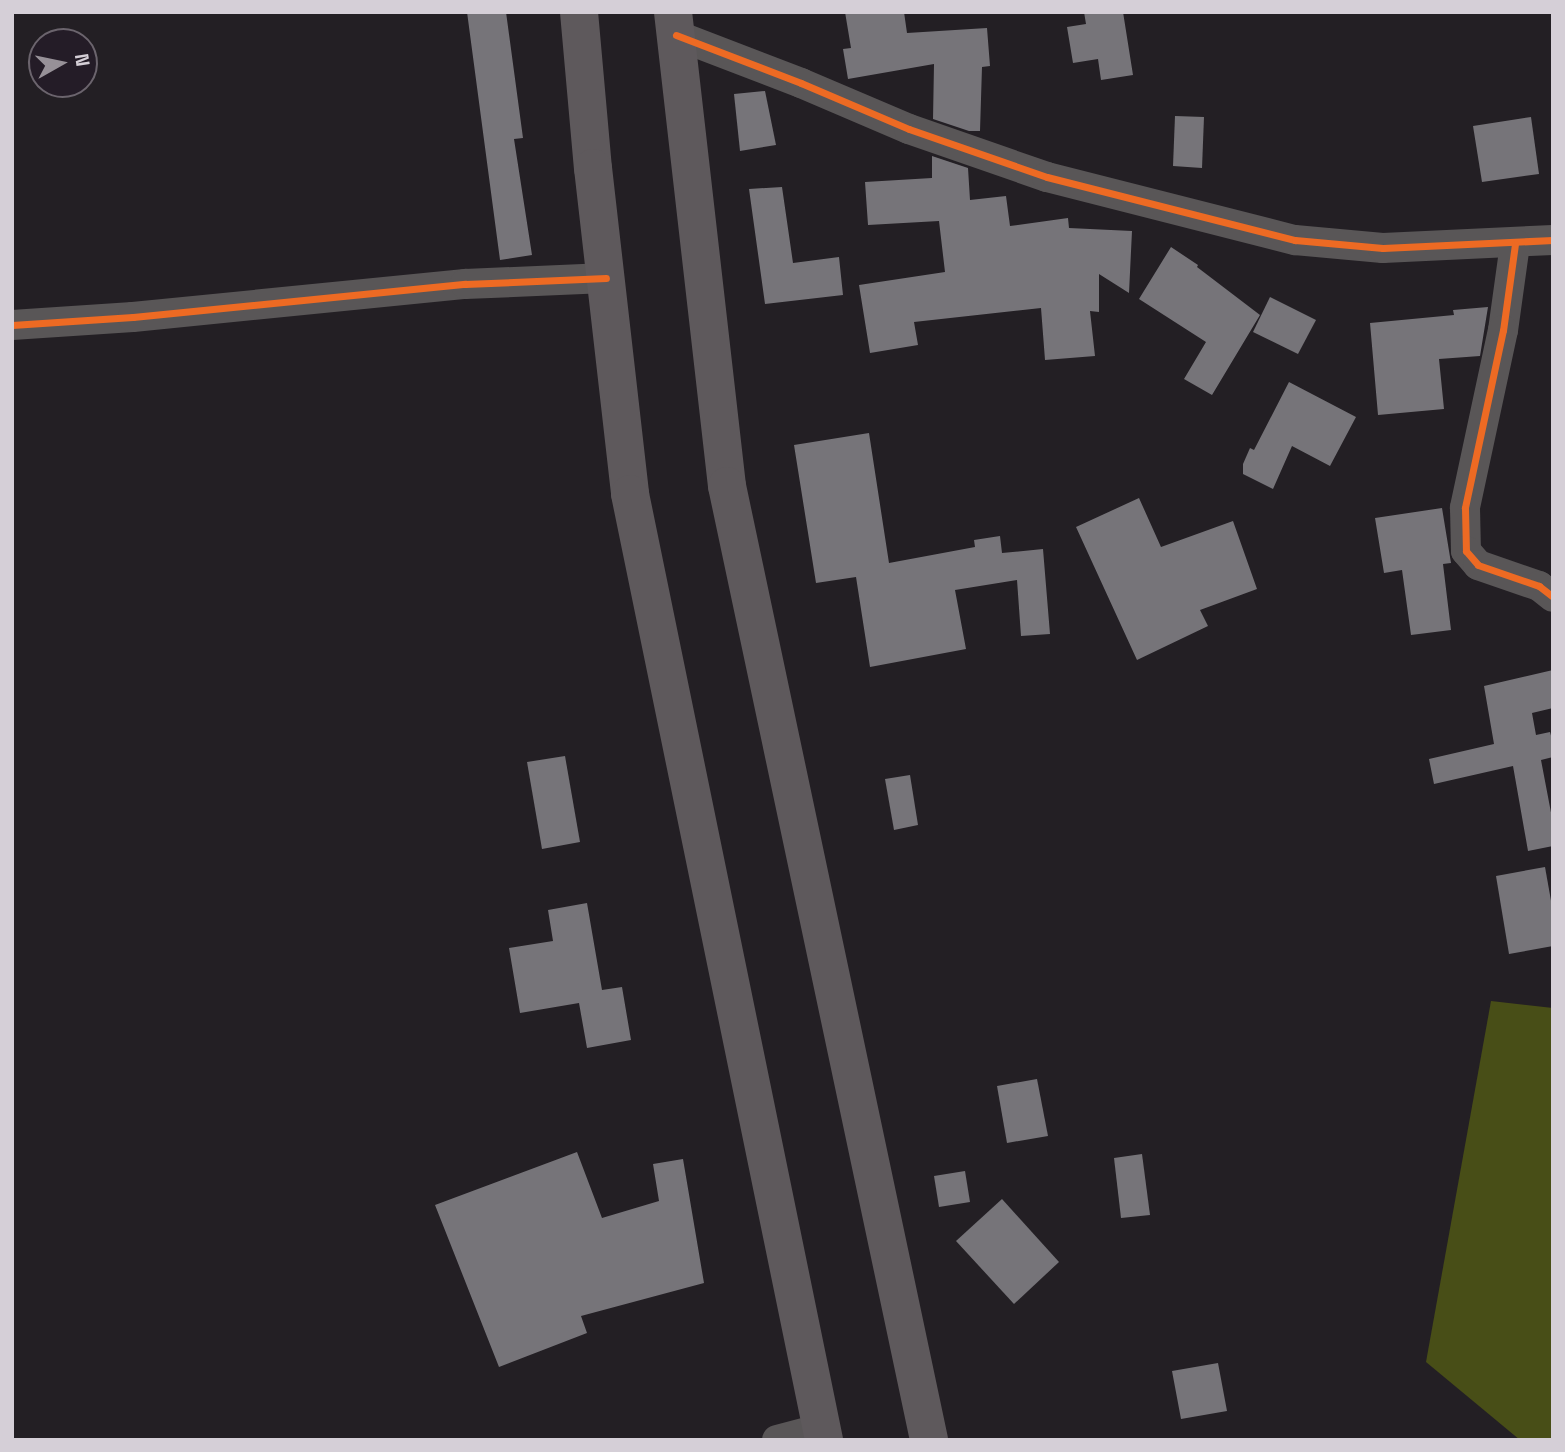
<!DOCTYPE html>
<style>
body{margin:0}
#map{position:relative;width:1565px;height:1452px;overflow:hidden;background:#231f24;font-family:"Space Grotesk",sans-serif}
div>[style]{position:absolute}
.forest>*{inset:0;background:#484e17}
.building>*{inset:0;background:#767479}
.minor>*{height:30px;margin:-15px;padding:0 15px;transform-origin:15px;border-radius:15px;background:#595657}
.trunk>*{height:38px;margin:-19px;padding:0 19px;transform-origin:19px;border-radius:19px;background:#5e595c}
.cycleway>*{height:7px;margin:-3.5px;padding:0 3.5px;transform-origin:3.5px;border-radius:3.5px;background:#ed6a23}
span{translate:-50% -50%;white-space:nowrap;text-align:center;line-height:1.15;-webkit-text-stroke:7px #241c27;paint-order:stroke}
.frame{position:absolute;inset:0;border:14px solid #d5cfd7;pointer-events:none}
.north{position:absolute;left:28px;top:28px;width:70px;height:70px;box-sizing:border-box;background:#241c27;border:2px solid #6b646d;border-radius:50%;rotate:81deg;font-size:19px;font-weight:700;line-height:28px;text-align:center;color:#d5cfd7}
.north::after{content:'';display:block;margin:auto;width:24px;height:32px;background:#979198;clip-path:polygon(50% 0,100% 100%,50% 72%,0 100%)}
</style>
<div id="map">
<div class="forest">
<div style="clip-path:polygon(1491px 1001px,1553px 1008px,1553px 1440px,1520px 1440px,1426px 1362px)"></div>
</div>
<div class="building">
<div style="clip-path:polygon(467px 12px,506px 12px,523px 138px,514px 139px,532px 255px,500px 260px)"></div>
<div style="clip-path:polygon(845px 12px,904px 12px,907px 33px,987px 28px,990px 66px,982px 67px,980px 131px,969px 131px,933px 119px,934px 64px,848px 79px,843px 49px,851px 48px)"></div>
<div style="clip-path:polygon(1084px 12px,1123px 12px,1133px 75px,1101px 80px,1098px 59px,1073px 63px,1067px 27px,1086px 24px)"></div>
<div style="clip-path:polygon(765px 91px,776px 145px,740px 151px,734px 94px)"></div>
<div style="clip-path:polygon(1175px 116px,1204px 117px,1202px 168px,1173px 166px)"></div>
<div style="clip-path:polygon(1531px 117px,1539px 174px,1482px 182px,1473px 126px)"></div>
<div style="clip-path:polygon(932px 156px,968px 168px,970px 200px,1006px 196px,1010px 226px,1068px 218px,1069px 228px,1132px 231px,1129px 293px,1099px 274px,1099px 312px,1090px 311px,1095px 356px,1045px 360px,1041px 308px,914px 322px,918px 345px,870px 353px,859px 285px,945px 272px,939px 221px,868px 225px,865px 182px,932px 178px)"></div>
<div style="clip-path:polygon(782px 187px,793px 263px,839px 257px,843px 295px,765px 304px,749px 189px)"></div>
<div style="clip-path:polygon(1171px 247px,1198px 265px,1197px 267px,1260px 315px,1212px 395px,1184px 379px,1206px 342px,1139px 299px)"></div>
<div style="clip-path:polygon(1270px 297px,1316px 320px,1298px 354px,1253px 332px)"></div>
<div style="clip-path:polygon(1488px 307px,1480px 356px,1439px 359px,1444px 409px,1378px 415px,1370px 323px,1454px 315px,1453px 310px)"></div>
<div style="clip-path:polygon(1289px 382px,1356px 417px,1330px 466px,1292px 446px,1273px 489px,1243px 474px,1243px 464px,1250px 448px,1254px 450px)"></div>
<div style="clip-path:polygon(869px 433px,889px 563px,975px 547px,974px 540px,1000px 536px,1002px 553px,1043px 549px,1050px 634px,1021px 636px,1017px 580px,955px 590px,966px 649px,870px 667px,856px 577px,816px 583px,794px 445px)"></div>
<div style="clip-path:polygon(1139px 498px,1161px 547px,1233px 521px,1257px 589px,1200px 610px,1208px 626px,1137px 660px,1076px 527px)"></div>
<div style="clip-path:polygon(1442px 508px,1451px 563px,1443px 564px,1451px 630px,1411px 635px,1402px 570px,1384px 573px,1375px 518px)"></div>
<div style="clip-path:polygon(1553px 670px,1553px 708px,1532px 713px,1536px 735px,1550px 732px,1553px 743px,1553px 757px,1541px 760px,1553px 823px,1553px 846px,1528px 851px,1513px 766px,1434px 784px,1429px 759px,1494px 744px,1484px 686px)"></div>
<div style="clip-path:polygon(565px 756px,580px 842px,542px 849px,527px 762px)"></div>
<div style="clip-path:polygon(910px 775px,918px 825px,894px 830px,885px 779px)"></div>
<div style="clip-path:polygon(1545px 867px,1553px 912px,1553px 946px,1509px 954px,1496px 876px)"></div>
<div style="clip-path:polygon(587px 903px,602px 990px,622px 987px,631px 1040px,587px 1048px,579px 1003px,520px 1013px,509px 948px,553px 941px,548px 910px)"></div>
<div style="clip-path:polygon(1037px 1079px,1048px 1136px,1007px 1143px,997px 1086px)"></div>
<div style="clip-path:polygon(577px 1152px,602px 1218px,659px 1201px,653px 1164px,683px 1159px,704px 1283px,581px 1316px,587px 1333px,499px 1367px,435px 1205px)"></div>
<div style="clip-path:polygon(1142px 1154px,1150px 1215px,1121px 1218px,1114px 1158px)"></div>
<div style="clip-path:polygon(965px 1171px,970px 1202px,939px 1207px,934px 1176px)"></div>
<div style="clip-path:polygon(1002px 1199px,1059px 1262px,1014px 1304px,956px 1241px)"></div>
<div style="clip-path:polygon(1218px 1363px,1227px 1411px,1181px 1419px,1172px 1371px)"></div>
</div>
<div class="minor">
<div style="left:676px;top:35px;width:134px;rotate:21deg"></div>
<div style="left:801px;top:83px;width:117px;rotate:23.1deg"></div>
<div style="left:909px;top:129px;width:146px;rotate:19.2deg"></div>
<div style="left:1047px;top:177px;width:256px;rotate:14.3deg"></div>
<div style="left:1295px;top:240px;width:88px;rotate:5.2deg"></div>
<div style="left:1383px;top:248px;width:170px;rotate:-2.7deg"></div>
<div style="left:1515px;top:244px;width:87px;rotate:97.9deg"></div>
<div style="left:1503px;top:330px;width:182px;rotate:102.1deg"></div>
<div style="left:1465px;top:508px;width:43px;rotate:88.7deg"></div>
<div style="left:1466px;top:551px;width:18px;rotate:49deg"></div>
<div style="left:1478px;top:565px;width:65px;rotate:19deg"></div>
<div style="left:1539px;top:586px;width:18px;rotate:38deg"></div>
<div style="left:12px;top:325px;width:121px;rotate:-3.8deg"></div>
<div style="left:133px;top:317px;width:334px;rotate:-5.7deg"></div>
<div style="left:465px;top:284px;width:141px;rotate:-2.4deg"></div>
<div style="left:777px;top:1440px;width:47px;rotate:-14.9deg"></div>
</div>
<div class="trunk">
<div style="left:579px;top:12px;width:157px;rotate:84.9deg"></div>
<div style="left:593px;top:168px;width:328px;rotate:83.5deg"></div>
<div style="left:630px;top:494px;width:966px;rotate:78.41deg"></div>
<div style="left:673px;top:12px;width:477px;rotate:83.5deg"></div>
<div style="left:727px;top:486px;width:975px;rotate:78.04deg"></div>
</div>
<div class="cycleway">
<div style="left:676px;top:35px;width:134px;rotate:21deg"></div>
<div style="left:801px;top:83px;width:117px;rotate:23.1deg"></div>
<div style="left:909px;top:129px;width:146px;rotate:19.2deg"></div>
<div style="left:1047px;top:177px;width:256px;rotate:14.3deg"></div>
<div style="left:1295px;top:240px;width:88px;rotate:5.2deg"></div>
<div style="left:1383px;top:248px;width:170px;rotate:-2.7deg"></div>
<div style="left:1515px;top:244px;width:87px;rotate:97.9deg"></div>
<div style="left:1503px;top:330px;width:182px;rotate:102.1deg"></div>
<div style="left:1465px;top:508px;width:43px;rotate:88.7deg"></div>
<div style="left:1466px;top:551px;width:18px;rotate:49deg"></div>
<div style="left:1478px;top:565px;width:65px;rotate:19deg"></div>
<div style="left:1539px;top:586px;width:18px;rotate:38deg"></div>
<div style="left:12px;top:325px;width:121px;rotate:-3.8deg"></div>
<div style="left:133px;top:317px;width:334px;rotate:-5.7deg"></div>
<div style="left:465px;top:284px;width:141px;rotate:-2.4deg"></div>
</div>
<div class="frame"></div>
<div class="north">N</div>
</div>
